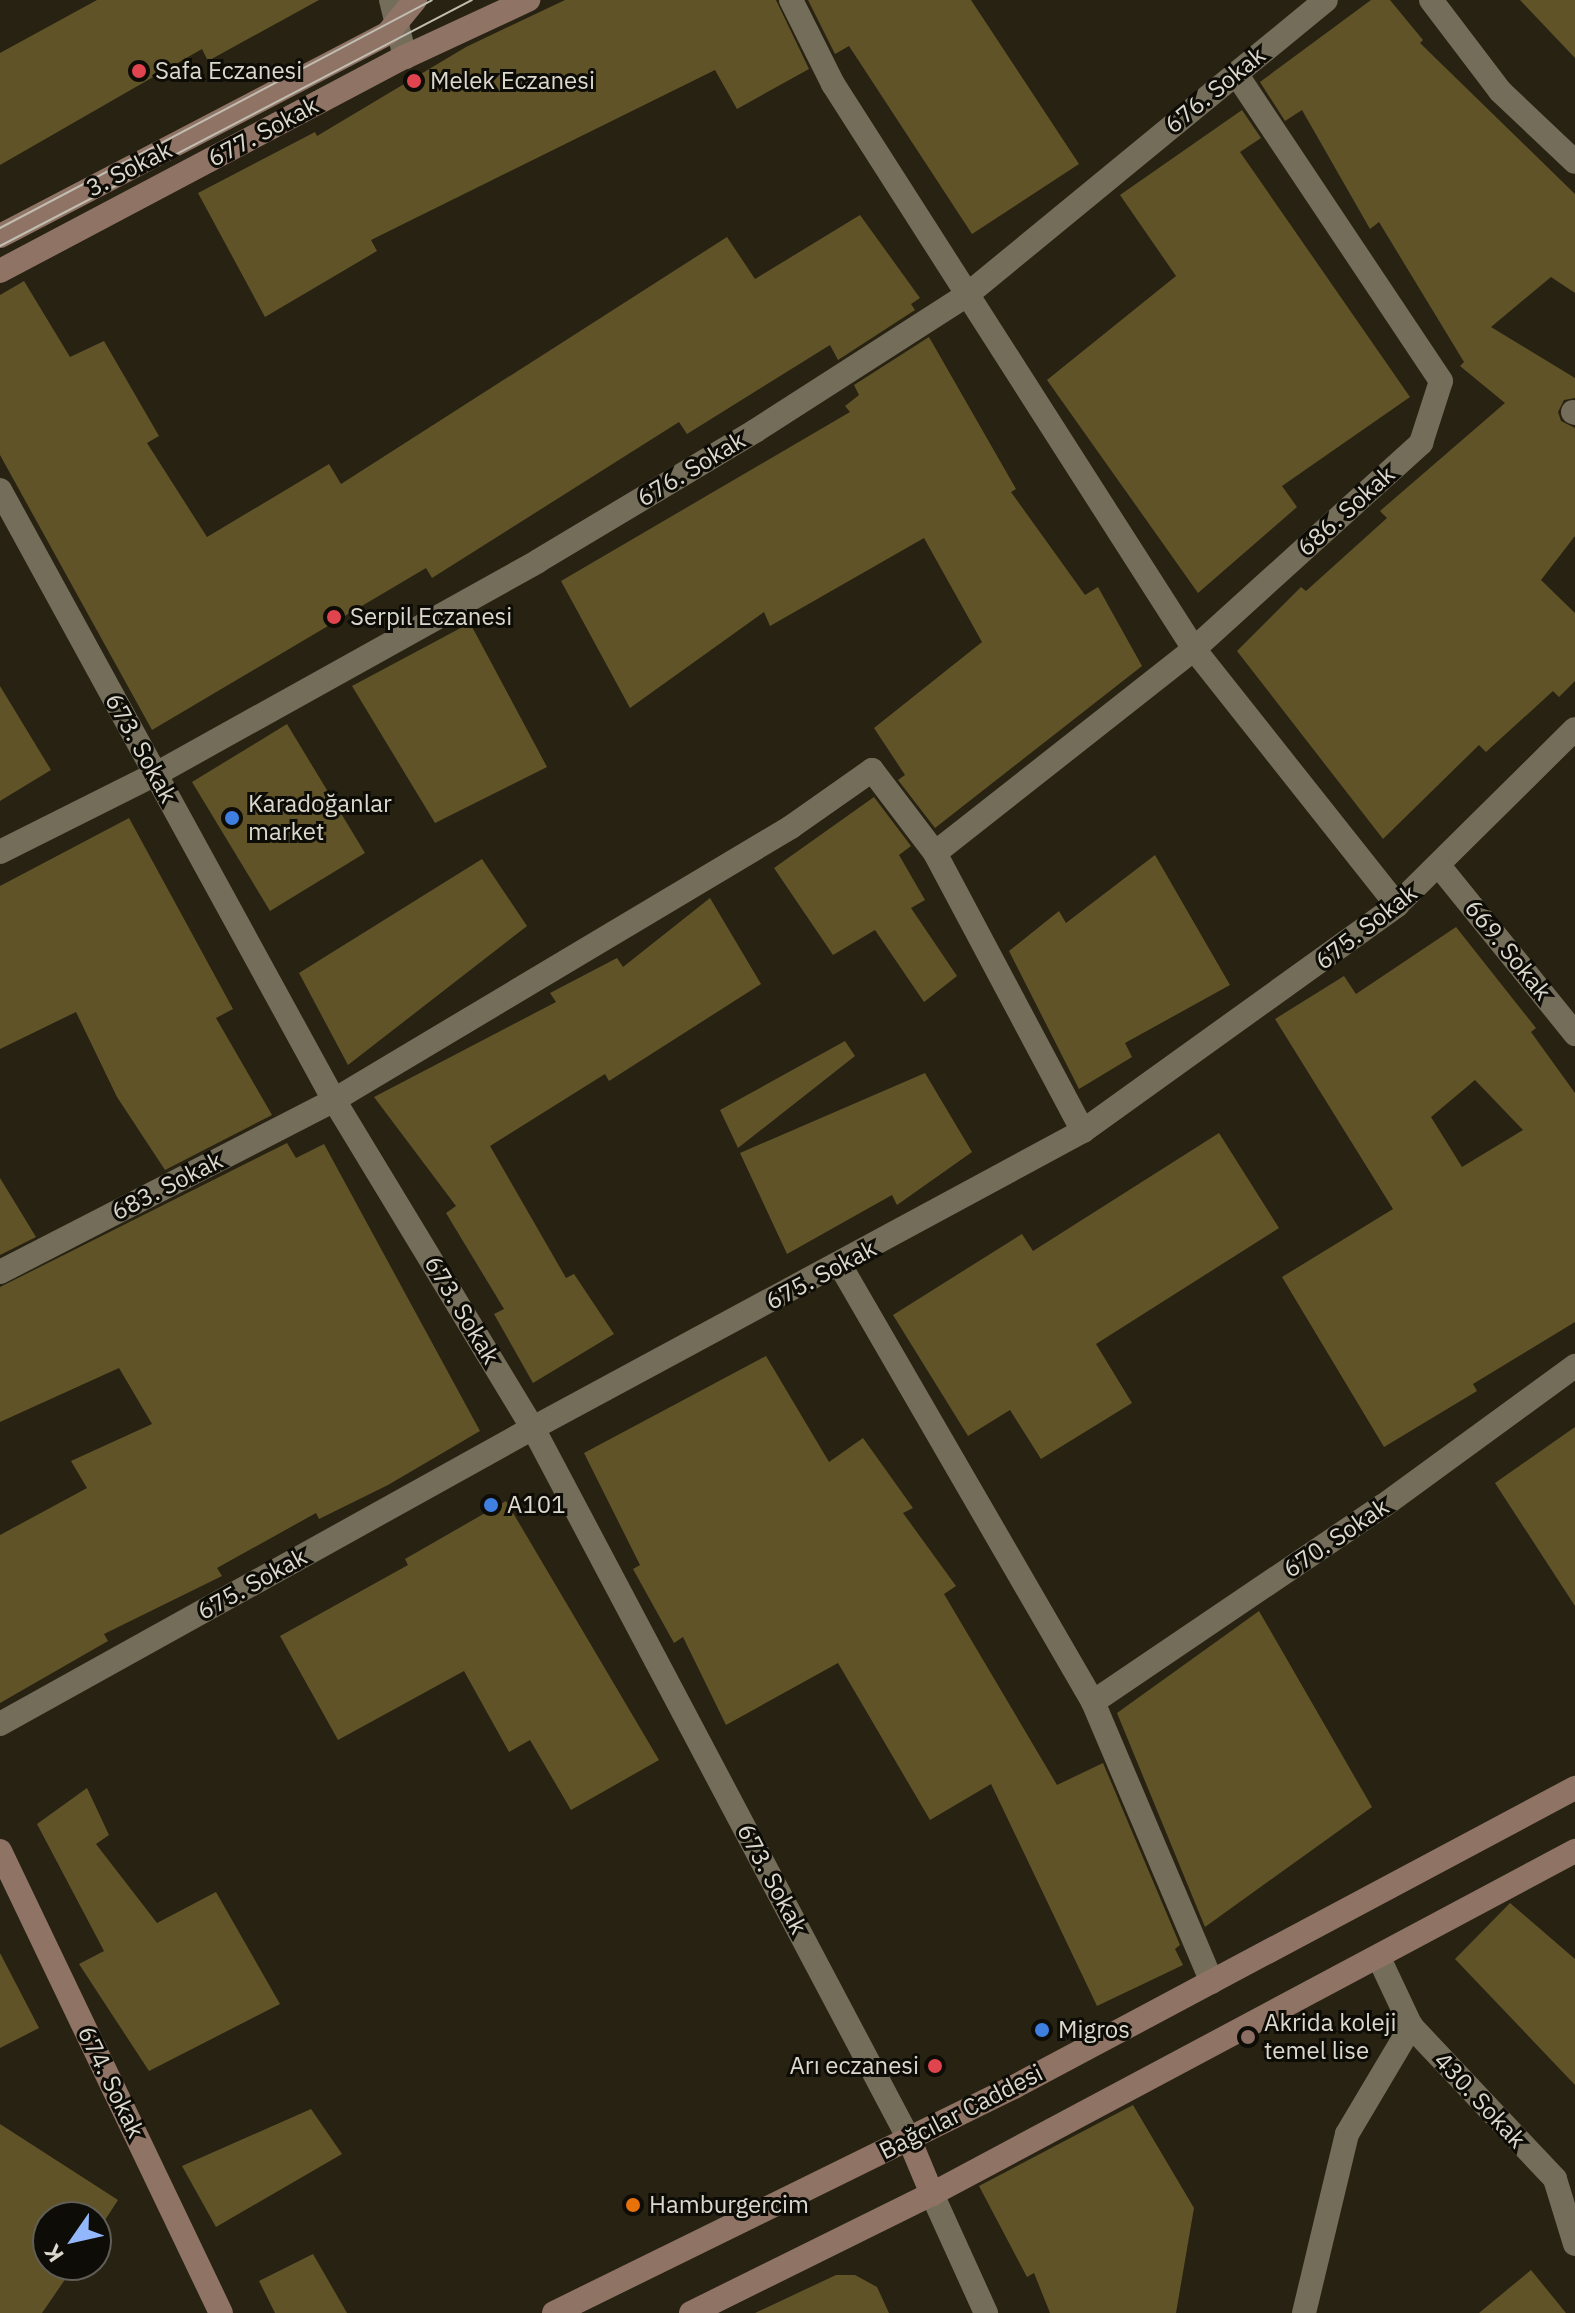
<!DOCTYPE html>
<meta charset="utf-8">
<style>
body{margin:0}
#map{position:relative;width:1575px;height:2313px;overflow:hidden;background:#282212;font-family:"IBM Plex Sans",sans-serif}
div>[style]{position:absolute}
.building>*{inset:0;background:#605328}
.street>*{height:24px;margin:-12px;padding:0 12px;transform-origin:12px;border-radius:12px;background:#746d5a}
.secondary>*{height:24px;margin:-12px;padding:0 12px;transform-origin:12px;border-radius:12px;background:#8f7365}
.tram>*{height:2px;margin:-1px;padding:0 1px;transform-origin:1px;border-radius:1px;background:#c1bdb1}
.dots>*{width:22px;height:22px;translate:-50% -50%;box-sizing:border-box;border:4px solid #0e0c06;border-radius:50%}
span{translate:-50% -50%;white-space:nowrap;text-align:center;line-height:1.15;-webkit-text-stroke:6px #0e0c06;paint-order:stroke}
.poi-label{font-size:24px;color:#dbd8cd}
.left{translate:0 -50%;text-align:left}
.right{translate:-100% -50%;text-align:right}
.street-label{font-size:24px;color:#dbd8cd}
.north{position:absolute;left:32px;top:2201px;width:80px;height:80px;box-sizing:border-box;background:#0e0c06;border:2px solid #605e56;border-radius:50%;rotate:236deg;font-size:22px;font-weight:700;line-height:32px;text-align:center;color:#dbd8cd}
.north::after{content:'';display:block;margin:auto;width:28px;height:36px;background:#92b7fd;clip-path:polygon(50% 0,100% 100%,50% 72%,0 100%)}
</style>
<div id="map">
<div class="building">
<div style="clip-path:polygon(97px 0,319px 0,208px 61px,202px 49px,0 165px,0 53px)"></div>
<div style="clip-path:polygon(565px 0,776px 0,809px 69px,737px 109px,715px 70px,371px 240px,377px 251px,265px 317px,198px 193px,315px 132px,317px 136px,466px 47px)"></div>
<div style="clip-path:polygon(808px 0,971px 0,1079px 164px,972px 234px,849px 46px,835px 54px)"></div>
<div style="clip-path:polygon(1371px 0,1390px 0,1423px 40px,1420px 43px,1575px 194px,1575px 293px,1551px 277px,1491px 327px,1575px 378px,1575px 398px,1564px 400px,1558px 412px,1561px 421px,1575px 428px,1575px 536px,1541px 580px,1575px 613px,1575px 681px,1559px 697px,1553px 691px,1486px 752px,1479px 745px,1383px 839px,1237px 651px,1301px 587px,1306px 591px,1387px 518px,1380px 511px,1505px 403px,1460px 366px,1464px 362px,1379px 222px,1370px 229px,1302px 110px,1285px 121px,1260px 82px)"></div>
<div style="clip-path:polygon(1520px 0,1575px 0,1575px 58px)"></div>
<div style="clip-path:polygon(1242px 110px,1261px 138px,1240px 152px,1410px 397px,1282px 486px,1297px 507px,1198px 593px,1047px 380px,1176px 276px,1120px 195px)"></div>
<div style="clip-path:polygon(860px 215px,920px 298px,911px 304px,915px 310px,838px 360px,830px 345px,687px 434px,679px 422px,432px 578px,426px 568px,152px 730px,0 455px,0 295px,24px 281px,70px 357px,104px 341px,159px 436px,147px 443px,207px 537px,329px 464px,341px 484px,727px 237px,755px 279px)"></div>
<div style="clip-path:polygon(929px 337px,1016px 489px,1011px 492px,1085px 595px,1098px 587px,1142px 666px,935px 828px,898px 780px,905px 775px,874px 728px,982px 642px,924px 538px,770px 626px,764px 612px,630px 708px,561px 581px,850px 412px,845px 406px,859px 395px,854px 385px)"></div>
<div style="clip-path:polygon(470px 623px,547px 767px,435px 823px,352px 686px)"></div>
<div style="clip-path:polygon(0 686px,51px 770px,0 801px)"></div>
<div style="clip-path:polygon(287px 724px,365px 853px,270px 911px,192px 782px)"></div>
<div style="clip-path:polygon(874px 797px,911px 846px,899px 855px,925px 900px,911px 908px,957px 976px,924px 1002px,875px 930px,833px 955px,774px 868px)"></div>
<div style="clip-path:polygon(129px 818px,233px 1009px,216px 1018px,272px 1115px,165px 1170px,117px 1097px,76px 1012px,0 1049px,0 886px)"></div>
<div style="clip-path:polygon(1155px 855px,1230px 985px,1125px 1043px,1132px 1057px,1079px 1089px,1009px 951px,1059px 911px,1066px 923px)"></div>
<div style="clip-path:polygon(482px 859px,527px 926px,348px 1065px,299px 973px)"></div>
<div style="clip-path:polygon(710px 898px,761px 984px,609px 1081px,605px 1074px,490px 1146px,566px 1278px,574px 1274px,614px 1334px,533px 1383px,494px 1314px,504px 1309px,446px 1213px,456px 1206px,374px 1097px,556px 1002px,550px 993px,617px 958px,623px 967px)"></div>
<div style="clip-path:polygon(evenodd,1456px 927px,1536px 1028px,1531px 1032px,1575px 1093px,1575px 1322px,1473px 1384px,1477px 1391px,1384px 1447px,1282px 1277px,1393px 1209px,1275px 1019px,1344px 976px,1356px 994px,1456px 927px,1475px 1080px,1523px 1130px,1462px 1167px,1431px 1117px,1475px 1080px)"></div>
<div style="clip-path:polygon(845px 1041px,855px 1056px,738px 1148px,720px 1110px)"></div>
<div style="clip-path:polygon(925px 1073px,972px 1152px,897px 1205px,892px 1195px,787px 1254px,740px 1153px)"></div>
<div style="clip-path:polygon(1219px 1133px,1279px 1228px,1096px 1344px,1132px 1403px,1041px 1459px,1010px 1410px,968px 1436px,893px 1315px,1022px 1234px,1033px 1251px)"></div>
<div style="clip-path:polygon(287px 1143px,296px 1158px,324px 1144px,480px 1431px,388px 1485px,319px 1519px,316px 1513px,217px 1568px,222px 1576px,104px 1634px,108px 1641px,0 1703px,0 1535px,87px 1488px,71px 1461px,152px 1424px,119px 1368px,0 1422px,0 1287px)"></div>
<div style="clip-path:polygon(0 1178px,36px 1237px,0 1255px)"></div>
<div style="clip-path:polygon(766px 1356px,829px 1462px,863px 1438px,913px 1508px,903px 1513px,956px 1586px,944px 1594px,1057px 1785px,1103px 1763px,1180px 1945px,1175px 1949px,1183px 1965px,1097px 2006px,991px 1784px,930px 1820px,838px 1663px,726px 1725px,683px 1637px,674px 1643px,633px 1569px,640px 1565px,584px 1453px)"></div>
<div style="clip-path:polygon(1575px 1427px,1575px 1606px,1495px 1483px)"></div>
<div style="clip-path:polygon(506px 1501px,659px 1760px,571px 1810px,530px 1740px,509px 1752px,464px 1671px,338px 1740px,280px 1636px,408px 1565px,405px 1559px)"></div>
<div style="clip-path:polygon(1259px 1611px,1372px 1807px,1205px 1927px,1117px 1713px)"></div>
<div style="clip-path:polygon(87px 1788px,109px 1835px,96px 1844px,157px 1923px,216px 1892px,280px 2004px,149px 2071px,79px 1964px,104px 1951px,37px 1824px)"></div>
<div style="clip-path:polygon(1510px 1903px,1575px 1959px,1575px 2085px,1455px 1959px)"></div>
<div style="clip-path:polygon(0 1953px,39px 2028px,0 2048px)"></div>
<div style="clip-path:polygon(1133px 2105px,1194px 2208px,1176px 2313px,1050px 2313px,1034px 2273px,1027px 2277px,979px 2186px)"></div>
<div style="clip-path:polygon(311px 2109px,342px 2154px,216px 2227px,182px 2166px)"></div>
<div style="clip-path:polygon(0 2124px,118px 2200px,96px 2234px,96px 2217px,48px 2217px,48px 2265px,75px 2265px,42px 2313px,0 2313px)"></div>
<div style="clip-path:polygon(313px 2254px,347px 2313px,275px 2313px,259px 2281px)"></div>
<div style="clip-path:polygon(1531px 2270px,1566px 2313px,1479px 2313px)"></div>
<div style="clip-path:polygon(836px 2275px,855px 2275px,877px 2287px,889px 2313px,755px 2313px)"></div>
</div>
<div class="street">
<div style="left:391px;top:0;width:59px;rotate:76.2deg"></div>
<div style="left:791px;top:0;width:94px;rotate:63.4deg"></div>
<div style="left:833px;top:84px;width:670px;rotate:57.42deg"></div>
<div style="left:1194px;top:649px;width:327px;rotate:51.6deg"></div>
<div style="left:1431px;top:0;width:114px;rotate:52.8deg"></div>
<div style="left:1500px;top:91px;width:103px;rotate:43.4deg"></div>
<div style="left:1573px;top:412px;width:2px;rotate:27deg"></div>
<div style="left:0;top:490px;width:695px;rotate:61.3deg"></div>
<div style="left:334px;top:1100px;width:384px;rotate:58.8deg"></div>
<div style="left:533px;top:1428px;width:804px;rotate:62.13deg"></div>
<div style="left:0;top:852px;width:174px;rotate:-26.6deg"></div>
<div style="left:156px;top:774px;width:437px;rotate:-29.1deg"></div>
<div style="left:538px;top:561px;width:253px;rotate:-30.9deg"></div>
<div style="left:755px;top:431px;width:253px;rotate:-32.7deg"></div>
<div style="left:968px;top:294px;width:463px;rotate:-39.4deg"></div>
<div style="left:935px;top:853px;width:330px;rotate:-38.2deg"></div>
<div style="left:1194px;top:649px;width:307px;rotate:-42.2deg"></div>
<div style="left:1421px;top:443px;width:65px;rotate:-72.1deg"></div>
<div style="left:1441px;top:381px;width:369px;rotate:-123.7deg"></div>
<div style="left:1440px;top:867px;width:215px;rotate:51deg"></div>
<div style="left:840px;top:1265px;width:505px;rotate:59.93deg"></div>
<div style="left:1093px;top:1702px;width:304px;rotate:67deg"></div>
<div style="left:0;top:1272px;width:376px;rotate:-27.2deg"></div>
<div style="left:334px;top:1100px;width:532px;rotate:-30.85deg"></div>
<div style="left:791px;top:827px;width:99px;rotate:-35.1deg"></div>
<div style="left:872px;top:770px;width:104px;rotate:52.8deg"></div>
<div style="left:935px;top:853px;width:315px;rotate:62deg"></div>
<div style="left:1093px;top:1702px;width:350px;rotate:-34.1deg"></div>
<div style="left:1383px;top:1506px;width:238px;rotate:-36.1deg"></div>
<div style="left:0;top:1724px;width:610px;rotate:-29.05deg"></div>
<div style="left:533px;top:1428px;width:625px;rotate:-28.37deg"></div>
<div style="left:1083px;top:1131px;width:387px;rotate:-35.7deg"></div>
<div style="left:1397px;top:905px;width:250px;rotate:-44.7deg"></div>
<div style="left:1379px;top:1958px;width:75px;rotate:64.8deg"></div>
<div style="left:1411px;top:2026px;width:210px;rotate:46.7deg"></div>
<div style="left:1555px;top:2179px;width:68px;rotate:72.9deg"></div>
<div style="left:932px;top:2194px;width:131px;rotate:65.6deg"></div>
<div style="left:1304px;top:2313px;width:184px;rotate:-76.5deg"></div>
<div style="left:1347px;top:2134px;width:126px;rotate:-59.3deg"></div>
</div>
<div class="secondary">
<div style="left:0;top:236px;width:438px;rotate:-27.6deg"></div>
<div style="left:388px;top:33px;width:43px;rotate:-50.7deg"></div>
<div style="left:0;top:271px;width:458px;rotate:-27.9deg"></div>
<div style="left:405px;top:57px;width:136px;rotate:-24.9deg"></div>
<div style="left:0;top:1851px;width:512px;rotate:64.44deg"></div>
<div style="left:909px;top:2139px;width:60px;rotate:67.3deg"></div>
<div style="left:554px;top:2313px;width:513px;rotate:-26.17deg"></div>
<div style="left:1014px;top:2087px;width:636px;rotate:-28.06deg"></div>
<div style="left:691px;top:2313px;width:269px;rotate:-26.3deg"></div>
<div style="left:932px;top:2194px;width:729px;rotate:-28.08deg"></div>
</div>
<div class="tram">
<div style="left:0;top:228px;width:488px;rotate:-27.8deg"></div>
<div style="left:0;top:246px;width:532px;rotate:-27.53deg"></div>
</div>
<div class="dots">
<div style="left:139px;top:71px;background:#e0444e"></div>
<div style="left:414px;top:81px;background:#e0444e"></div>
<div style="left:334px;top:617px;background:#e0444e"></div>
<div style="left:232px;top:818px;background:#3f7fe0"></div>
<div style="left:491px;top:1505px;background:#3f7fe0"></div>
<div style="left:1042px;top:2030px;background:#3f7fe0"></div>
<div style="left:1248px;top:2037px;background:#8d6e63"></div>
<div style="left:935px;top:2066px;background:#e0444e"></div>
<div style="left:633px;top:2205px;background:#e8710a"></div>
</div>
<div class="poi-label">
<span class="left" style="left:155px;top:71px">Safa Eczanesi</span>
<span class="left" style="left:430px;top:81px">Melek Eczanesi</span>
<span class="left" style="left:350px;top:617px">Serpil Eczanesi</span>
<span class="left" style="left:248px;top:818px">Karadoğanlar<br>market</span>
<span class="left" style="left:507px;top:1505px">A101</span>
<span class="left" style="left:1264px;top:2037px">Akrida koleji<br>temel lise</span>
<span class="left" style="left:1058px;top:2030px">Migros</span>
<span class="right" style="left:919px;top:2066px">Arı eczanesi</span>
<span class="left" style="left:649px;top:2205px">Hamburgercim</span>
</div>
<div class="street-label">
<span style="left:1215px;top:90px;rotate:-39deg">676. Sokak</span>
<span style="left:263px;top:132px;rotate:-28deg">677. Sokak</span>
<span style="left:129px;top:169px;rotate:-27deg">3. Sokak</span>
<span style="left:691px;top:469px;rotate:-31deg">676. Sokak</span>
<span style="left:1346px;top:511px;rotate:-42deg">686. Sokak</span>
<span style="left:141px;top:748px;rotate:61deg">673. Sokak</span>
<span style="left:1366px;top:927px;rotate:-38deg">675. Sokak</span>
<span style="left:1508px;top:950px;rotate:51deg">669. Sokak</span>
<span style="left:167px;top:1186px;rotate:-27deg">683. Sokak</span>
<span style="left:821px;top:1275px;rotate:-28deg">675. Sokak</span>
<span style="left:462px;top:1310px;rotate:59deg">673. Sokak</span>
<span style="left:1336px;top:1538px;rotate:-34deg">670. Sokak</span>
<span style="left:252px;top:1584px;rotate:-29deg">675. Sokak</span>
<span style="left:772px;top:1879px;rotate:62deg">673. Sokak</span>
<span style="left:111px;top:2082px;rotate:64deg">674. Sokak</span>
<span style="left:1480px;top:2100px;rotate:47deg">430. Sokak</span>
<span style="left:961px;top:2112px;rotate:-27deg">Bağcılar Caddesi</span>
</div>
<div class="north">K</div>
</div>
